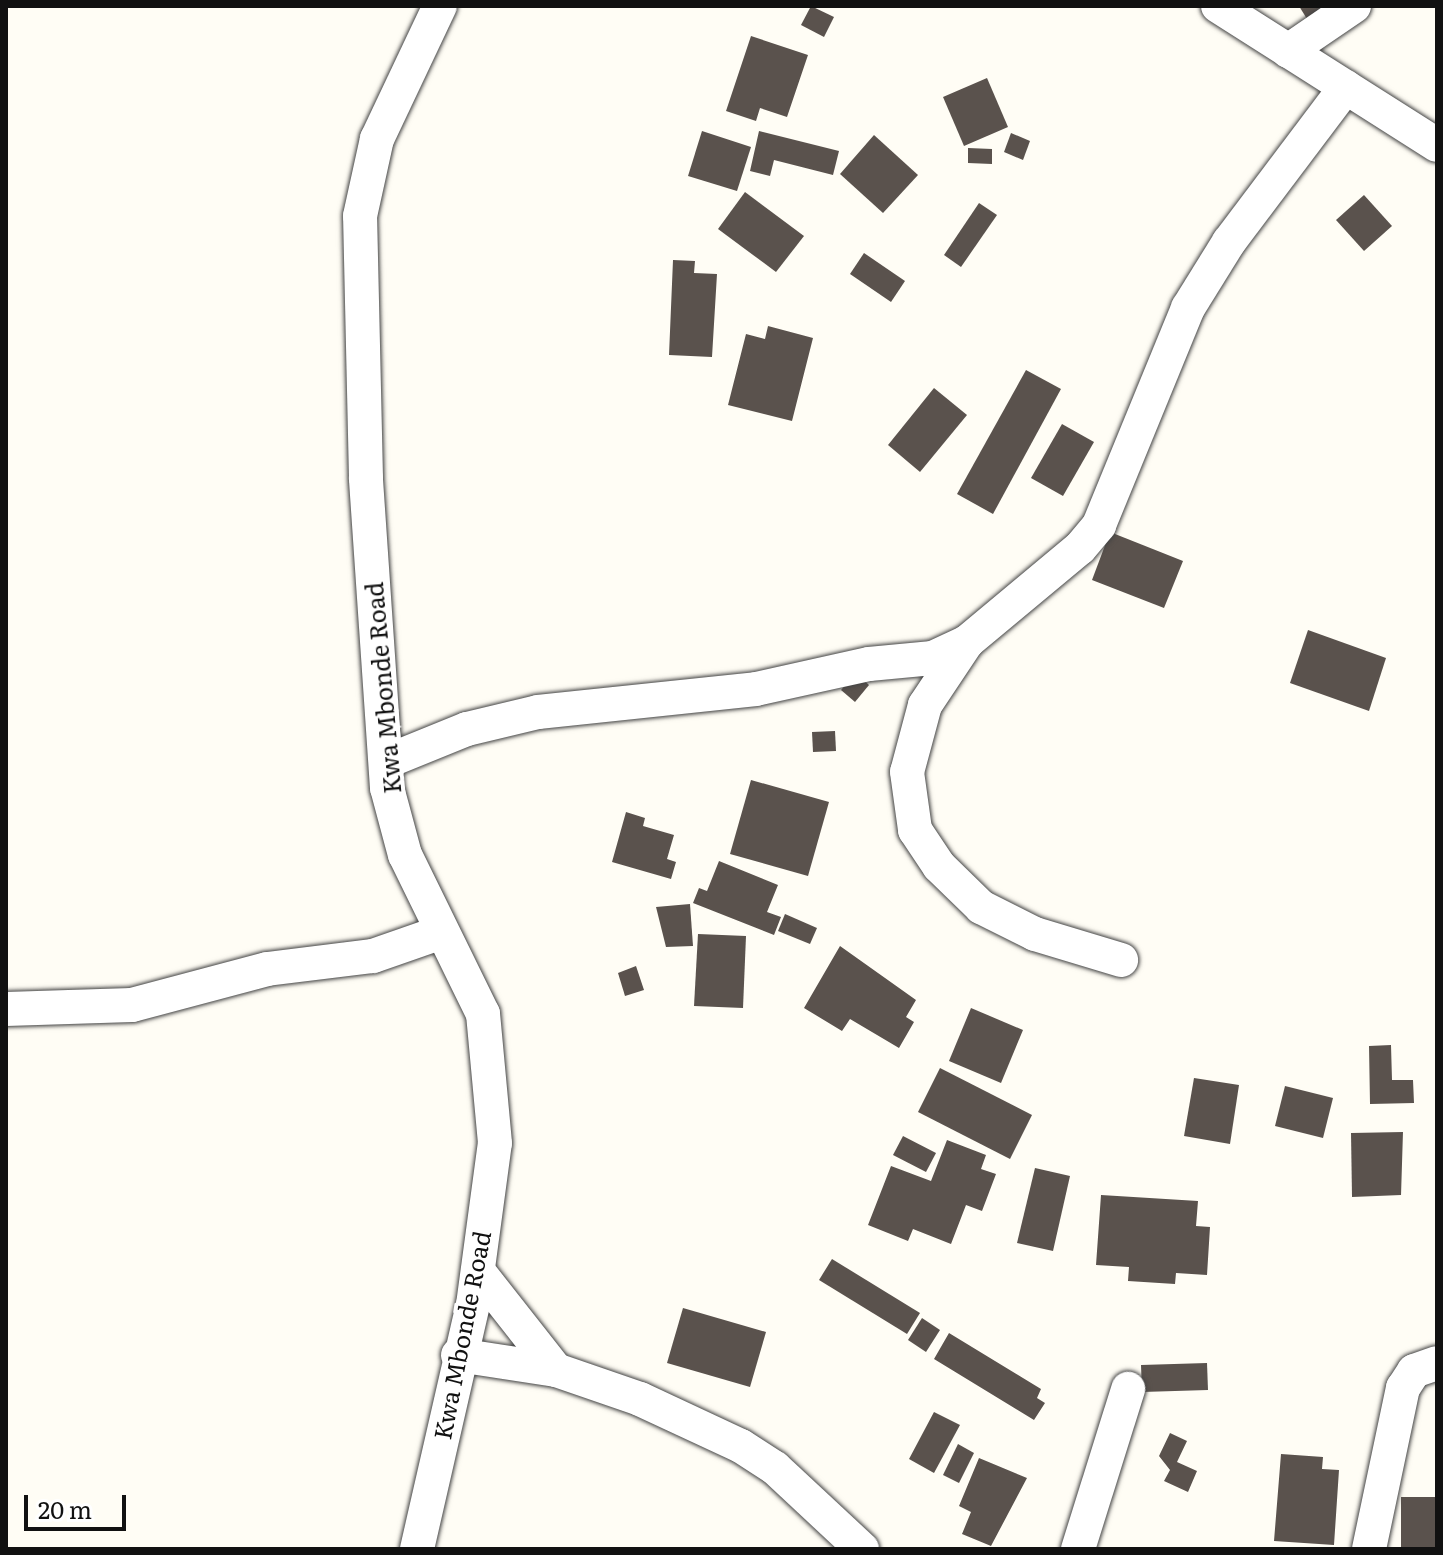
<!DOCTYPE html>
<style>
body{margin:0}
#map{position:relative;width:1443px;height:1555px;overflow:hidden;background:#fffdf5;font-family:Literata,serif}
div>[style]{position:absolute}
.building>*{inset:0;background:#5a524d}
.roads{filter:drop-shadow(0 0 2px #444) drop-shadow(0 0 2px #444)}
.minor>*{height:34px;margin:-17px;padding:0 17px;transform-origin:17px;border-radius:17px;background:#fff}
span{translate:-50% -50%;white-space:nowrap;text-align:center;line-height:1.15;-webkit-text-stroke:8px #fff;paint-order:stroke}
.street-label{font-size:24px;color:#111}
.frame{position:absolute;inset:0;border:8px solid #111;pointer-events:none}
.scale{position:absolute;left:24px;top:1495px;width:102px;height:36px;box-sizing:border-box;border:4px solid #111;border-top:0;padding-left:10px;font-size:24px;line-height:28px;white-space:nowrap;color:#111;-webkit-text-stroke:6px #fff;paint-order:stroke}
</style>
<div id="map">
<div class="building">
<div style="clip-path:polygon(811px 6px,834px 17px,824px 37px,801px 25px)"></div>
<div style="clip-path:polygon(1299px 6px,1329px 6px,1307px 19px)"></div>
<div style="clip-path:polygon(751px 36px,808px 55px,787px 117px,760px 108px,756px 121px,726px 111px)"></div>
<div style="clip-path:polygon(987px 78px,1008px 127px,964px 146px,943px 97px)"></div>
<div style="clip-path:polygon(702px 131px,751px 147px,737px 191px,688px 176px)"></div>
<div style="clip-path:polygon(759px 131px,839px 151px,833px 175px,774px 160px,770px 176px,750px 171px)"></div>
<div style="clip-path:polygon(1011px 133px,1030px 141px,1023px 160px,1004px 152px)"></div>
<div style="clip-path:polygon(874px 135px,918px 175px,883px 213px,840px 174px)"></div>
<div style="clip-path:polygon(968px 148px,992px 149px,992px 164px,968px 163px)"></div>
<div style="clip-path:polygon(745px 192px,804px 236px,776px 272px,718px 229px)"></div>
<div style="clip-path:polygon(1364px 195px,1392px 226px,1364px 251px,1336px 220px)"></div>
<div style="clip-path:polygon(979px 203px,997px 215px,961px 267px,944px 255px)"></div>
<div style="clip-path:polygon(864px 253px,905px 281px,891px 302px,850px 274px)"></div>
<div style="clip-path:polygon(673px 260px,695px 261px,694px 273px,717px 274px,712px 357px,669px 355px)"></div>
<div style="clip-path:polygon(768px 326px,813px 338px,792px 421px,728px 405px,746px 334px,765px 339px)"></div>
<div style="clip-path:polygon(1026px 370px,1061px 389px,993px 514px,957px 494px)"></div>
<div style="clip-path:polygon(934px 388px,967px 415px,920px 472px,888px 445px)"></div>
<div style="clip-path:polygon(1062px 424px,1094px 442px,1063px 496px,1031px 478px)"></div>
<div style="clip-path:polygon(1110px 532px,1183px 561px,1164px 608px,1092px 580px)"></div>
<div style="clip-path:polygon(1308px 630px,1386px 658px,1369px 711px,1290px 683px)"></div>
<div style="clip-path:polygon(856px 673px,869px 685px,855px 702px,841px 690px)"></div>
<div style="clip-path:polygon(835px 731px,836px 751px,813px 752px,812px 732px)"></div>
<div style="clip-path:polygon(751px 780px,829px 802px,808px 876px,730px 854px)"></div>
<div style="clip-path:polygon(626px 812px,645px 818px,643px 826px,674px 835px,667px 859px,676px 862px,671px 879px,612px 862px)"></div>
<div style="clip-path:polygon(719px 861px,778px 885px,767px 912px,781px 917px,774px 935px,693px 903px,699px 888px,707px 891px)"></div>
<div style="clip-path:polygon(690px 904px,693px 946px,666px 947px,656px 907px)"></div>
<div style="clip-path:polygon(785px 914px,817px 928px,810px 944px,778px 931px)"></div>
<div style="clip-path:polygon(698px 934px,746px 936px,743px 1008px,694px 1006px)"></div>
<div style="clip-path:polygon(840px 946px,916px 1000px,906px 1017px,914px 1022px,899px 1048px,850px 1019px,842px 1031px,804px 1008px)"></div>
<div style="clip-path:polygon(636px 966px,644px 990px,625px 996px,618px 973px)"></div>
<div style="clip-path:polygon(971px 1008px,1023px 1030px,1001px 1083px,949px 1061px)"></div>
<div style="clip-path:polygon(1391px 1045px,1392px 1080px,1413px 1080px,1414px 1103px,1370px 1104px,1369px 1046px)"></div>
<div style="clip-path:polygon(940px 1068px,1032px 1115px,1010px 1159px,918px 1112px)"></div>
<div style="clip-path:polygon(1194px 1078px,1239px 1085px,1230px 1144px,1184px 1136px)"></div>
<div style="clip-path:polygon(1285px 1086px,1333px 1098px,1323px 1138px,1275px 1126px)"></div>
<div style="clip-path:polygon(1403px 1132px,1401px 1195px,1352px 1197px,1351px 1133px)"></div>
<div style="clip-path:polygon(903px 1136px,936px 1153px,926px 1172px,893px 1155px)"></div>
<div style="clip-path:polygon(947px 1140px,986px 1155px,981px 1169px,996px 1174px,982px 1211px,966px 1205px,951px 1244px,913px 1229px,908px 1241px,868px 1225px,891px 1166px,931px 1181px)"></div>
<div style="clip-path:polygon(1035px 1168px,1070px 1176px,1053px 1251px,1017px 1243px)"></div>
<div style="clip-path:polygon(1101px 1195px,1198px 1201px,1196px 1226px,1210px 1227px,1207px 1275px,1176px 1273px,1175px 1284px,1128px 1281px,1129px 1267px,1096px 1265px)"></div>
<div style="clip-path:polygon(832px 1259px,920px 1313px,907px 1334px,819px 1280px)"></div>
<div style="clip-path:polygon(683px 1308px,766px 1332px,750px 1387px,667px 1363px)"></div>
<div style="clip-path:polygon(922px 1318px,940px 1330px,926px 1352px,908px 1340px)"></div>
<div style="clip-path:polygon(949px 1333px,1041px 1389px,1037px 1398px,1045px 1403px,1034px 1420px,934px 1359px)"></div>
<div style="clip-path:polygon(1207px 1363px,1208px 1390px,1142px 1392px,1141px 1365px)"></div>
<div style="clip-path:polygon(934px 1412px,960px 1425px,934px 1473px,909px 1459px)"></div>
<div style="clip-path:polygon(1170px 1433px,1187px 1441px,1177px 1462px,1197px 1471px,1188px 1492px,1164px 1481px,1170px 1470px,1159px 1456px)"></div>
<div style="clip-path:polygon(958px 1444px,974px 1453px,959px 1483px,943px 1475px)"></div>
<div style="clip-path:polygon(1281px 1454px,1323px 1457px,1322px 1469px,1339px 1470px,1334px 1545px,1274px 1541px)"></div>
<div style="clip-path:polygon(979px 1458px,1027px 1478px,991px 1546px,962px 1534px,971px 1512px,959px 1506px)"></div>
<div style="clip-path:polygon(1401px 1497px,1437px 1497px,1437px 1549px,1401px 1549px)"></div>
</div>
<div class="roads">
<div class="minor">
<div style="left:1218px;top:6px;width:259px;rotate:32.4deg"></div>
<div style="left:1288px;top:51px;width:80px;rotate:-34.3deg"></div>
<div style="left:967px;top:642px;width:76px;rotate:123.7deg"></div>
<div style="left:925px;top:705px;width:69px;rotate:105deg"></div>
<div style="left:907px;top:772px;width:59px;rotate:82.1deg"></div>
<div style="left:915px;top:830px;width:43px;rotate:56.3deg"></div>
<div style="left:939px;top:866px;width:59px;rotate:44.3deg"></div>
<div style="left:981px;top:907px;width:60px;rotate:26.6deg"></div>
<div style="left:1035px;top:934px;width:90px;rotate:16.8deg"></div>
<div style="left:388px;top:761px;width:85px;rotate:-22.1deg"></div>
<div style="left:467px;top:729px;width:73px;rotate:-13.5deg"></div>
<div style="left:538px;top:712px;width:219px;rotate:-6deg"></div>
<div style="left:756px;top:689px;width:116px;rotate:-12.5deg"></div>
<div style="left:869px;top:664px;width:64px;rotate:-5.4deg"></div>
<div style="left:933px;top:658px;width:38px;rotate:-25deg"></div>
<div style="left:967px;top:642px;width:147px;rotate:-39.8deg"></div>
<div style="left:1080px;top:548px;width:30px;rotate:-50deg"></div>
<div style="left:1099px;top:525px;width:235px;rotate:-67.7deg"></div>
<div style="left:1188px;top:308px;width:78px;rotate:-58.2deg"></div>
<div style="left:1229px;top:242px;width:194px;rotate:-53deg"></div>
<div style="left:6px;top:1009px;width:126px;rotate:-1.8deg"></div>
<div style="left:132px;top:1005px;width:140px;rotate:-14.9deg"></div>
<div style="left:267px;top:969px;width:107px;rotate:-7deg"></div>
<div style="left:373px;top:956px;width:70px;rotate:-19.2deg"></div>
<div style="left:478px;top:1271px;width:126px;rotate:51.8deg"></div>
<div style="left:458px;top:1355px;width:99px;rotate:8.7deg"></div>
<div style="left:556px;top:1370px;width:89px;rotate:19deg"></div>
<div style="left:640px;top:1399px;width:111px;rotate:25deg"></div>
<div style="left:741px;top:1446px;width:40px;rotate:32.9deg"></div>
<div style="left:775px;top:1468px;width:119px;rotate:43deg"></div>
<div style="left:417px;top:1549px;width:250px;rotate:-77.1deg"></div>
<div style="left:473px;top:1305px;width:163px;rotate:-82.3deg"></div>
<div style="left:495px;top:1143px;width:130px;rotate:-95.3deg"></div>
<div style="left:483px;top:1014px;width:177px;rotate:-116.1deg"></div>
<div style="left:405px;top:855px;width:69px;rotate:-105deg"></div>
<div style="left:387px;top:788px;width:311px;rotate:-93.9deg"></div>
<div style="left:366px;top:478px;width:262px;rotate:-91.3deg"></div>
<div style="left:360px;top:216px;width:79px;rotate:-77.6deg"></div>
<div style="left:377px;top:139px;width:147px;rotate:-64.7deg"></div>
<div style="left:1078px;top:1549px;width:168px;rotate:-72.6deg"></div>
<div style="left:1369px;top:1549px;width:165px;rotate:-78.1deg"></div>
<div style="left:1403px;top:1388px;width:20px;rotate:-57deg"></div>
<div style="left:1414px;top:1371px;width:24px;rotate:-19deg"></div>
</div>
</div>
<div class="street-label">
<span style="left:382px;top:688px;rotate:-95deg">Kwa Mbonde Road</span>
<span style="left:461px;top:1335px;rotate:-79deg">Kwa Mbonde Road</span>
</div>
<div class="frame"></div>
<div class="scale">20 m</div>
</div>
